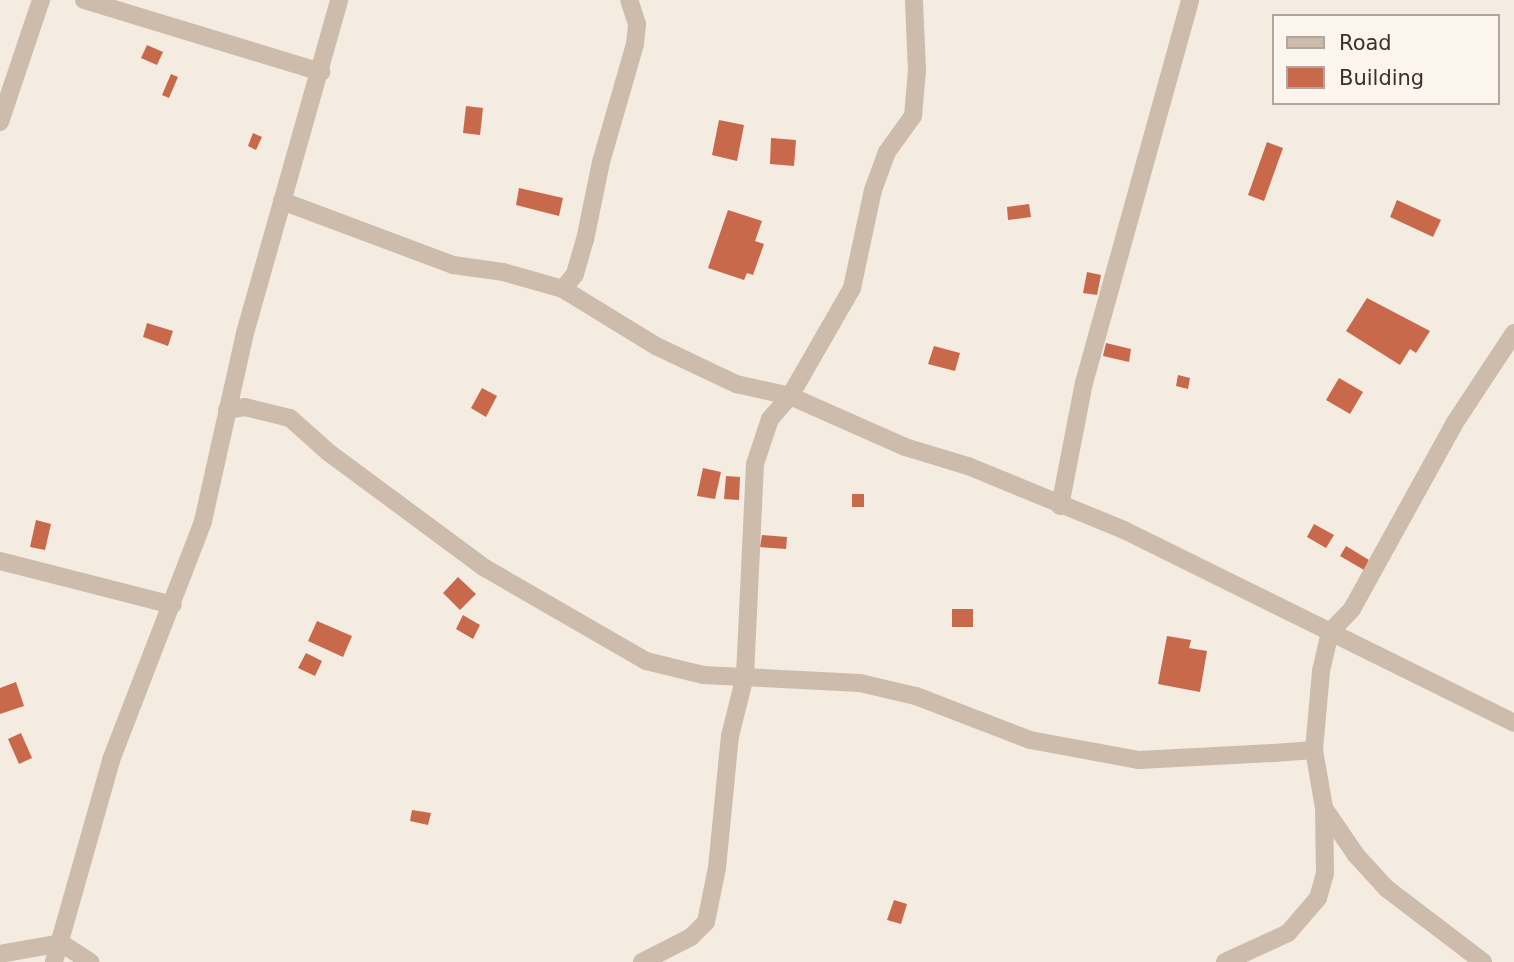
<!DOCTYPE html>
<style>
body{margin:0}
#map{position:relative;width:1514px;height:962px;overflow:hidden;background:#f4ebe1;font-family:"DejaVu Sans",sans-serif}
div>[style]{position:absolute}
.building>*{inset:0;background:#c8694b}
.minor>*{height:18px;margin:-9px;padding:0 9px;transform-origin:9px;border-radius:9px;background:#cdbbac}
span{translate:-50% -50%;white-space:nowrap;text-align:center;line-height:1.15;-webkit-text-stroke:7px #fbf5ee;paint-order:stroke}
.legend{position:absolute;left:1272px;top:14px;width:228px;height:91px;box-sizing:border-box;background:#fbf5ee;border:2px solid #aea6a0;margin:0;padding:9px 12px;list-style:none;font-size:21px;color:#3b302b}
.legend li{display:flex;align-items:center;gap:14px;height:35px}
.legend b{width:35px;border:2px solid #aea6a0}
</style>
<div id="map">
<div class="building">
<div style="clip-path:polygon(147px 45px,163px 52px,157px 65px,141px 58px)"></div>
<div style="clip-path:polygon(171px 74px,178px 77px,169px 98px,162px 95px)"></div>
<div style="clip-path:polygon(466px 106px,483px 108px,480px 135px,463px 133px)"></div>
<div style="clip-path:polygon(719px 120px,744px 125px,737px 161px,712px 155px)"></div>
<div style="clip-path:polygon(253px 133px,262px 137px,256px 150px,248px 146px)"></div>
<div style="clip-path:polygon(771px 138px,796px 140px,794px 166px,770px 164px)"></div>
<div style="clip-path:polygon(1267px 142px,1283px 148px,1264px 201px,1248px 195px)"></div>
<div style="clip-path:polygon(519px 188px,563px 198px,559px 216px,516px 205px)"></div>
<div style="clip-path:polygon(1397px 200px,1441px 220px,1433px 237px,1390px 217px)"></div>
<div style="clip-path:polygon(1029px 204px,1031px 217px,1008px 220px,1007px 207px)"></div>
<div style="clip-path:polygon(728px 210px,762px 221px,755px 241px,764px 244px,753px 275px,747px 273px,744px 280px,708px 268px)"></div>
<div style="clip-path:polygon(1087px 272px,1101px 275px,1097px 295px,1083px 293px)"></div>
<div style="clip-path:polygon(1367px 298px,1430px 331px,1416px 353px,1410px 349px,1400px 365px,1346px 331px)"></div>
<div style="clip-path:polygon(147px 323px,173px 331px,168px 346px,143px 337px)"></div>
<div style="clip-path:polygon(1106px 343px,1131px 349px,1129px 362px,1103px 356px)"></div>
<div style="clip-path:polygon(934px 346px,960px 353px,955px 371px,928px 364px)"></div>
<div style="clip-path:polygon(1178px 375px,1190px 378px,1188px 389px,1176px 386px)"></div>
<div style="clip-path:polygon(1339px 378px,1363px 392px,1350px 414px,1326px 400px)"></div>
<div style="clip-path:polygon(482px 388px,497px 396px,486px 417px,471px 408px)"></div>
<div style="clip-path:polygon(703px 468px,721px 472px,715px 499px,697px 496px)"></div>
<div style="clip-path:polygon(726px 476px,740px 477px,739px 500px,724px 499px)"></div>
<div style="clip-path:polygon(852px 494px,864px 494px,864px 507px,852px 507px)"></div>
<div style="clip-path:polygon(36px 520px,51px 524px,45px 550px,30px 547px)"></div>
<div style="clip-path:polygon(1314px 524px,1334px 535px,1326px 548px,1307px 537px)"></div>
<div style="clip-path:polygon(762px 535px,787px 537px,786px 549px,760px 547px)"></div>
<div style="clip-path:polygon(1346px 546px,1369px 560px,1364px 570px,1340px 556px)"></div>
<div style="clip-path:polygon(458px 577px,476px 594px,460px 610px,443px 593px)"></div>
<div style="clip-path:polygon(952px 609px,973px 609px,973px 627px,952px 627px)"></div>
<div style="clip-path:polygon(463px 615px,480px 625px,473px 639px,456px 629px)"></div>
<div style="clip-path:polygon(317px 621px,352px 636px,343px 657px,308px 641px)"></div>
<div style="clip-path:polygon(1167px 636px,1191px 640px,1189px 648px,1207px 651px,1200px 692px,1158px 684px)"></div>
<div style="clip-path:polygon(306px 653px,322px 661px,315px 676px,298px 668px)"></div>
<div style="clip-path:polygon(16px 682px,24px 706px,0 714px,0 688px)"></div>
<div style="clip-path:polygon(21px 733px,32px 758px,19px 764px,8px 739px)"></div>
<div style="clip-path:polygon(412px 810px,431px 813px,428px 825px,410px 821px)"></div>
<div style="clip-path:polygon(894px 900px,907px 904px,901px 924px,887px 920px)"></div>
</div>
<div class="minor">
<div style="left:84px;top:0;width:248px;rotate:16.9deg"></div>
<div style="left:0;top:122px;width:129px;rotate:-71.4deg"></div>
<div style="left:282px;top:201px;width:183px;rotate:20.5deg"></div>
<div style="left:453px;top:265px;width:50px;rotate:8deg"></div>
<div style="left:503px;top:272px;width:62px;rotate:15.8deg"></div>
<div style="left:563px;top:289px;width:109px;rotate:31.5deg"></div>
<div style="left:656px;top:346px;width:89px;rotate:25.4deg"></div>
<div style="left:736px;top:384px;width:55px;rotate:12.5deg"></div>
<div style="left:790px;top:396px;width:126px;rotate:23.9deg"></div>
<div style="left:905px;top:447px;width:66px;rotate:16.8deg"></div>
<div style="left:968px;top:466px;width:169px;rotate:22.3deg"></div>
<div style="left:1124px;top:530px;width:435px;rotate:26.3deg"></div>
<div style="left:563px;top:289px;width:19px;rotate:-51deg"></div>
<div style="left:575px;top:274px;width:35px;rotate:-74deg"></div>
<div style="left:585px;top:240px;width:80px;rotate:-78.4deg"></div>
<div style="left:601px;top:162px;width:123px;rotate:-73.9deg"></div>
<div style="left:635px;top:44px;width:20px;rotate:-84deg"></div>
<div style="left:637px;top:24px;width:25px;rotate:-108deg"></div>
<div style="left:227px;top:410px;width:18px;rotate:-9deg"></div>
<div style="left:245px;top:407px;width:46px;rotate:13.7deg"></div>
<div style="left:290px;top:418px;width:51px;rotate:41.8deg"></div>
<div style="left:328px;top:452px;width:195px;rotate:36.5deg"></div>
<div style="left:485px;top:568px;width:186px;rotate:30deg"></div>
<div style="left:646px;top:661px;width:59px;rotate:13.8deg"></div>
<div style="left:703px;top:675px;width:157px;rotate:2.9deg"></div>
<div style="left:860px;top:683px;width:57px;rotate:13.1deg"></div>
<div style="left:916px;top:696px;width:122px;rotate:21.1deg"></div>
<div style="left:1030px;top:740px;width:111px;rotate:10.4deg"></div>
<div style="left:1139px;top:760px;width:135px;rotate:-3deg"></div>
<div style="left:1274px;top:753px;width:40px;rotate:-4.3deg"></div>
<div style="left:1314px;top:750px;width:79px;rotate:-84.9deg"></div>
<div style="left:1321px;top:671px;width:40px;rotate:-77deg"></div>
<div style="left:1330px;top:632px;width:32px;rotate:-46deg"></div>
<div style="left:1352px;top:609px;width:211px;rotate:-61.1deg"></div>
<div style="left:1454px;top:424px;width:109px;rotate:-56.6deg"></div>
<div style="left:1060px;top:506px;width:125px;rotate:-79deg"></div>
<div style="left:1084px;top:383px;width:397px;rotate:-74.5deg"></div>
<div style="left:0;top:561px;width:178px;rotate:14.3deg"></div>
<div style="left:1314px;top:750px;width:59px;rotate:80.2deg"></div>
<div style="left:1324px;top:808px;width:57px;rotate:55.8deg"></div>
<div style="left:1356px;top:855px;width:45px;rotate:47.7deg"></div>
<div style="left:1386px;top:888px;width:122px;rotate:37.3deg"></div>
<div style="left:0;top:954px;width:62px;rotate:-10.2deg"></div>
<div style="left:61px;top:943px;width:35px;rotate:33deg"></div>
<div style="left:54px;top:962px;width:210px;rotate:-74.2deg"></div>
<div style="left:111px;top:760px;width:256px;rotate:-68.9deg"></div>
<div style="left:203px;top:521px;width:193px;rotate:-77.4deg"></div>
<div style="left:245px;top:333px;width:346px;rotate:-74.2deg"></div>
<div style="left:642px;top:962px;width:55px;rotate:-27deg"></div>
<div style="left:691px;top:937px;width:21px;rotate:-45deg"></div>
<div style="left:706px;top:922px;width:55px;rotate:-78.5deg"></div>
<div style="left:717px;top:868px;width:133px;rotate:-84.4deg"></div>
<div style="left:730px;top:736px;width:62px;rotate:-76deg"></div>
<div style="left:745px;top:676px;width:212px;rotate:-87.3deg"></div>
<div style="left:755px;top:464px;width:47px;rotate:-71.6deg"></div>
<div style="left:770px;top:419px;width:30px;rotate:-49deg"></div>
<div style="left:790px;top:396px;width:125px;rotate:-60.1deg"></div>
<div style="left:852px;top:288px;width:100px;rotate:-77.9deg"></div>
<div style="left:873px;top:190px;width:40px;rotate:-69.8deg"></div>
<div style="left:887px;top:152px;width:44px;rotate:-54.2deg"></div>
<div style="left:913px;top:116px;width:46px;rotate:-85deg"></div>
<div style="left:917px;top:70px;width:70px;rotate:-92.5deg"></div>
<div style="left:1225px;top:962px;width:69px;rotate:-24.7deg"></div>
<div style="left:1288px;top:933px;width:46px;rotate:-49.4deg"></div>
<div style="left:1318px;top:898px;width:26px;rotate:-74deg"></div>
<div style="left:1325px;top:873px;width:64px;rotate:-90.9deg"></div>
</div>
<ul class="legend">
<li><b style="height:9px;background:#cdbbac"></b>Road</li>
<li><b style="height:19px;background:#c8694b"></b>Building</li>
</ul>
</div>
